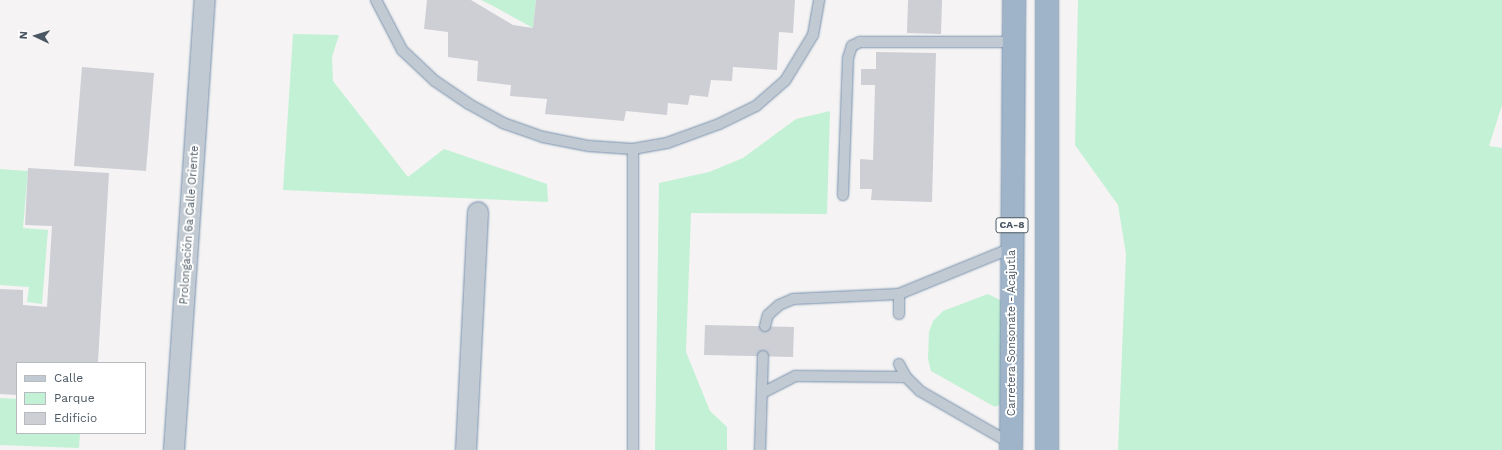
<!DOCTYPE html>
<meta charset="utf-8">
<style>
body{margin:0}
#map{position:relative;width:1502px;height:450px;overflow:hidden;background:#f5f3f3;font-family:"Work Sans",sans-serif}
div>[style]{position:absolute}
.green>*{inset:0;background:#c3f1d5}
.building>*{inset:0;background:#cdcfd5}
.roads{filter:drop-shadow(0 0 1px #7690ad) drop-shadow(0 0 1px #7690ad)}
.service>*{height:10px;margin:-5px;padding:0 5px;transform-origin:5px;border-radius:5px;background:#c1cad2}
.minor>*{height:20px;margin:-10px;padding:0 10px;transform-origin:10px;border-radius:10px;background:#c1cad2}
.trunk>*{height:22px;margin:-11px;padding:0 11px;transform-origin:11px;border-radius:11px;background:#9fb4c9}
span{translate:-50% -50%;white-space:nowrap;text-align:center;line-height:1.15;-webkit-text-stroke:4px #fff;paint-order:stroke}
.shield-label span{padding:1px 3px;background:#fff;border:1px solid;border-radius:3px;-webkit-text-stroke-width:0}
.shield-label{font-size:10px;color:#4a5661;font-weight:700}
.street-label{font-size:11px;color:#4a5661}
.legend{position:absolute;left:16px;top:362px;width:130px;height:72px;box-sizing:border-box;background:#fff;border:1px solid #b7bbc0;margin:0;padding:5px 7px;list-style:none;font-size:12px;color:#4a5661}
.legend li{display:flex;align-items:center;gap:8px;height:20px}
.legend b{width:20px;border:1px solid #b7bbc0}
.north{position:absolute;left:16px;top:16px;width:40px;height:40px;-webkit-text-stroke:3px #fff;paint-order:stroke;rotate:274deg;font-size:11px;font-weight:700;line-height:16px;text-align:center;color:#4a5661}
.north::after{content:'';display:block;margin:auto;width:14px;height:18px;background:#4a5661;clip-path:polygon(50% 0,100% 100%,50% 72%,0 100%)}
</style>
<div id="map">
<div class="green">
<div style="clip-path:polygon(481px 0,536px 0,533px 28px,495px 7px)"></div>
<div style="clip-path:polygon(1078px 0,1502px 0,1502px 105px,1489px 146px,1502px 148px,1502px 450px,1118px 450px,1126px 254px,1118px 205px,1075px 145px)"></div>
<div style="clip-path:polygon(293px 34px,339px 35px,332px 57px,333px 81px,408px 177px,444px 149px,547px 184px,548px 202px,283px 190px)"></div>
<div style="clip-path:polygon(830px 111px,827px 214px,691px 213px,686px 352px,710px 411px,727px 427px,727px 450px,655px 450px,659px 183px,709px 172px,743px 158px,796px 119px)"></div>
<div style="clip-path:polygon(0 169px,28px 171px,23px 228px,48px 230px,42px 304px,27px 302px,29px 287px,0 285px)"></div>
<div style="clip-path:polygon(988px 294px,1002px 301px,1001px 404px,995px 407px,931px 371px,928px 359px,929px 332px,933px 321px,943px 311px)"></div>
<div style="clip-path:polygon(0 398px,17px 399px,17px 433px,80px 433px,79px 448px,0 445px)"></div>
</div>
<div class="building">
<div style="clip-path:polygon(427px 0,471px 0,513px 25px,533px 28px,536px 0,795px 0,793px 33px,779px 32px,777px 70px,733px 67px,732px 81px,711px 80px,708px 97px,690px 95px,688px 105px,668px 103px,667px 115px,626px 111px,624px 121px,545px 114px,547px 99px,510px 96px,511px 85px,477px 81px,478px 61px,448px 57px,448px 32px,424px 29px)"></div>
<div style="clip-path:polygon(908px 0,942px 0,941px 34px,907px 33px)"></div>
<div style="clip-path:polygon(876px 52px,936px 53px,932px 202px,871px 200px,872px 189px,860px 189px,860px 159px,873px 160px,875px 85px,861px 85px,861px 69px,876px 69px)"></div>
<div style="clip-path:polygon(82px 67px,154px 73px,146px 171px,74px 166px)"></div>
<div style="clip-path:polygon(28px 168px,109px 173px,98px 362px,17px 363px,17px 395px,0 394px,0 289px,23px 290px,23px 305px,47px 307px,52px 226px,25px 225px)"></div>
<div style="clip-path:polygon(705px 325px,794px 327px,793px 357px,704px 355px)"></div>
</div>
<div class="roads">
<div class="service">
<div style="left:376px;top:0;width:56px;rotate:62.5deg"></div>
<div style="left:402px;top:50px;width:45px;rotate:43.2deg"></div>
<div style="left:435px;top:81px;width:41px;rotate:34.1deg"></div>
<div style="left:469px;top:104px;width:39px;rotate:29deg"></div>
<div style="left:503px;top:123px;width:42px;rotate:19.3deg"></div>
<div style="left:543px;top:137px;width:47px;rotate:11.1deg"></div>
<div style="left:589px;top:146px;width:44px;rotate:3.9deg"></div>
<div style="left:633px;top:149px;width:35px;rotate:-10deg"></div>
<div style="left:667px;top:143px;width:55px;rotate:-20.1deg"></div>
<div style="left:719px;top:124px;width:41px;rotate:-25.9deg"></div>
<div style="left:756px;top:106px;width:38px;rotate:-41deg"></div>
<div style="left:785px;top:81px;width:54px;rotate:-58.7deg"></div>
<div style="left:813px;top:35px;width:36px;rotate:-80deg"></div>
<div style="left:843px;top:195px;width:137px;rotate:-87.9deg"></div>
<div style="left:848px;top:58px;width:13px;rotate:-72deg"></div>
<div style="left:852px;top:46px;width:9px;rotate:-27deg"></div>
<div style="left:860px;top:42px;width:154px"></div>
<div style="left:899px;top:294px;width:20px;rotate:90deg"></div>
<div style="left:765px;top:326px;width:11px;rotate:-75deg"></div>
<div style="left:768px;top:315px;width:15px;rotate:-42deg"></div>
<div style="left:779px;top:305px;width:15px;rotate:-23deg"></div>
<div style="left:793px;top:299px;width:106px;rotate:-2.7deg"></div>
<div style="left:899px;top:294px;width:122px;rotate:-22.2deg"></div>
<div style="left:899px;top:364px;width:15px;rotate:62deg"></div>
<div style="left:906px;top:377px;width:20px;rotate:45deg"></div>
<div style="left:920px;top:391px;width:106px;rotate:29.9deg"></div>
<div style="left:762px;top:393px;width:37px;rotate:-27deg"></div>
<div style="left:795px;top:376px;width:111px;rotate:0.5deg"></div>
<div style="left:633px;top:450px;width:301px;rotate:-90deg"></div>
<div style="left:760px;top:450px;width:94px;rotate:-88.2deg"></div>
</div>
<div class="minor">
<div style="left:174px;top:450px;width:451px;rotate:-86.1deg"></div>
<div style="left:466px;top:450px;width:238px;rotate:-87.1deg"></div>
</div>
<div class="trunk">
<div style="left:1011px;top:450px;width:450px;rotate:-89.6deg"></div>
<div style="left:1047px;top:450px;width:450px;rotate:-90deg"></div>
</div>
</div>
<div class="shield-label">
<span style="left:1012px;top:225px">CA-8</span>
</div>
<div class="street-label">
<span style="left:190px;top:225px;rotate:-86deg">Prolongación 6a Calle Oriente</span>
<span style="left:1012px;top:333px;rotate:-90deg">Carretera Sonsonate - Acajutla</span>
</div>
<ul class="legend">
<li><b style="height:5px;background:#c1cad2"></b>Calle</li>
<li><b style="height:11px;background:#c3f1d5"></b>Parque</li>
<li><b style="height:11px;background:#cdcfd5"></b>Edificio</li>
</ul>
<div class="north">N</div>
</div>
